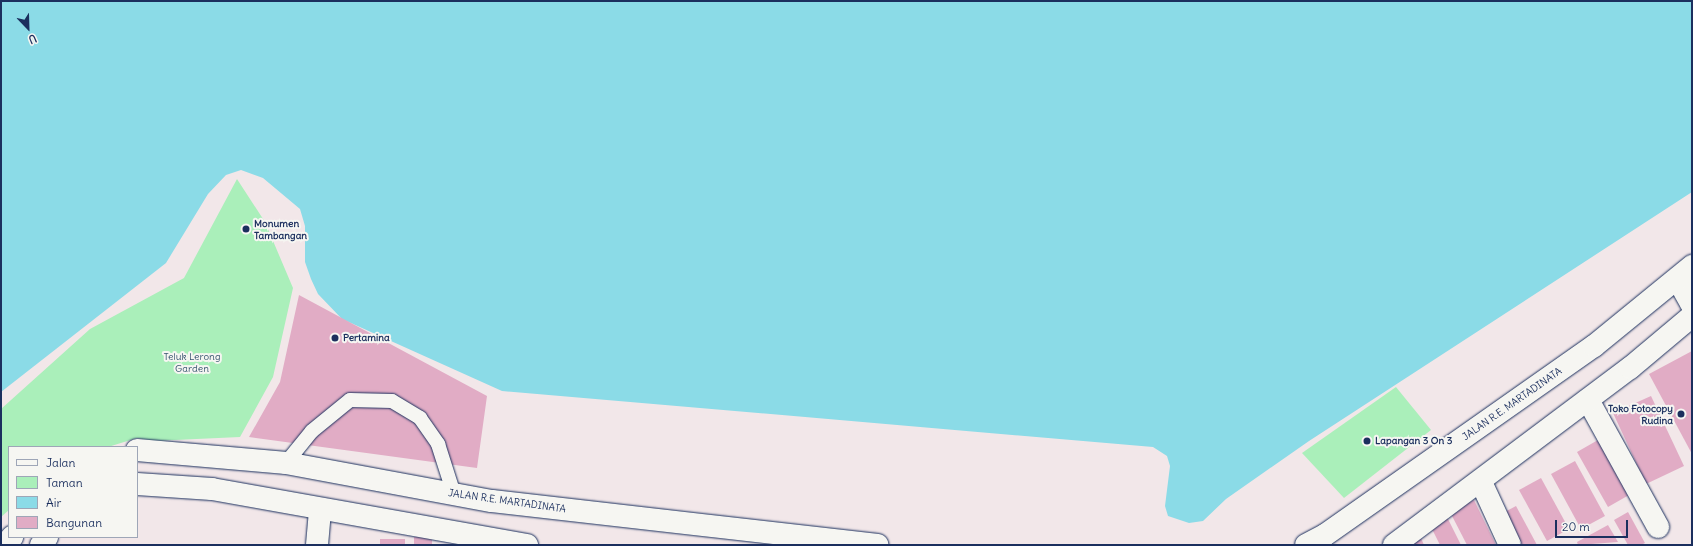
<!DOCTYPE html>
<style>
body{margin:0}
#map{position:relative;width:1693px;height:546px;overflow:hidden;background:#f2e7e9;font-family:Delius,sans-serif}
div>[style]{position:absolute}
.green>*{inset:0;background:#aaefba}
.water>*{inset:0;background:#8bdbe7}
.building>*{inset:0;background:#e1acc5}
.roads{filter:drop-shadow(0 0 1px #1b2f5e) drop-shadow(0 0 1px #1b2f5e)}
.service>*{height:14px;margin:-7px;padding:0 7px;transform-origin:7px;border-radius:7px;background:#f6f6f2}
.minor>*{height:22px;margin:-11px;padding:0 11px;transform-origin:11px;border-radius:11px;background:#f6f6f2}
.trunk>*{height:22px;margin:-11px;padding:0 11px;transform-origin:11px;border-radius:11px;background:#f6f6f2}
.dots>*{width:11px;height:11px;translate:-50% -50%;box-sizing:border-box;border:2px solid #f6f6f2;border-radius:50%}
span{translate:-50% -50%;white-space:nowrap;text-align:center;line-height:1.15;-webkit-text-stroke:4px #f6f6f2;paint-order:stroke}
.poi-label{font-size:10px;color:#1b2f5e;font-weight:700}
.left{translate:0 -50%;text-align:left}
.right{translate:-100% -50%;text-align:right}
.park-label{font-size:10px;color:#385570}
.street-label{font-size:10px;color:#1b2f5e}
.frame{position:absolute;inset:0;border:2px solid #1b2f5e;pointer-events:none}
.legend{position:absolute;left:8px;top:446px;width:130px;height:92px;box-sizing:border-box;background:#f6f6f2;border:1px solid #9ea6b7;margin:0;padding:5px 7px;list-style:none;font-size:12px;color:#1b2f5e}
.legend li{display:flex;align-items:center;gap:8px;height:20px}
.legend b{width:20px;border:1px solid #9ea6b7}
.north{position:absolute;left:8px;top:8px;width:40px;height:40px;-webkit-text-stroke:3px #f6f6f2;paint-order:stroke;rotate:157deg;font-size:11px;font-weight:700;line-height:16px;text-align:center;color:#1b2f5e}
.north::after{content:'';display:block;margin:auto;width:14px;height:18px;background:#1b2f5e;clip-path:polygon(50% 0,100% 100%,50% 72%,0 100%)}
.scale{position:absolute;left:1555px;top:520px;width:73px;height:18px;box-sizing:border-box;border:2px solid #1b2f5e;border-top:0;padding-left:5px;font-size:12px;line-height:14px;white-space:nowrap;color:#1b2f5e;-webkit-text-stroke:3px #f6f6f2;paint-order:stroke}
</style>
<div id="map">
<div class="green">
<div style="clip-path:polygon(237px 179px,265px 222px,293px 288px,273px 377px,240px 437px,153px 441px,137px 438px,108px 447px,9px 447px,9px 510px,1px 517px,1px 409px,90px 329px,184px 278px)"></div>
<div style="clip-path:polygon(1396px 387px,1431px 430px,1344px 498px,1302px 453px)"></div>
</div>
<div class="water">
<div style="clip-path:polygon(1px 1px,1692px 1px,1692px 192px,1309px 441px,1226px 499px,1203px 521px,1189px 523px,1168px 516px,1165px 506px,1170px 466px,1167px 456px,1153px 447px,502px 391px,342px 319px,318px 294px,311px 279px,305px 262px,305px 226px,300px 209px,263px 178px,241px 170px,226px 175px,208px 194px,166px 263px,1px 392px)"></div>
</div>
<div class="building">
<div style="clip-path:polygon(299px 295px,487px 396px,477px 468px,249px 437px,280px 382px)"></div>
<div style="clip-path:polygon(1692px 351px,1692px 454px,1649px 374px)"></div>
<div style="clip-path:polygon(1651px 396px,1684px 466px,1646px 484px,1613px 413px)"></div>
<div style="clip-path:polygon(1598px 440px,1629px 495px,1608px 507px,1577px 452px)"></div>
<div style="clip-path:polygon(1575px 461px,1605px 516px,1581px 529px,1551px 474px)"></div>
<div style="clip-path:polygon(1541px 478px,1569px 529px,1547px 541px,1519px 490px)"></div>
<div style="clip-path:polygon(1474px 500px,1496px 545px,1467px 545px,1450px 512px)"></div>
<div style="clip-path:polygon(1516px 506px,1537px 545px,1516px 545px,1499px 515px)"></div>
<div style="clip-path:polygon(1628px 512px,1645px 543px,1641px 545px,1628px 545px,1614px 520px)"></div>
<div style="clip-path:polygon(1447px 517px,1461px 545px,1440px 545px,1430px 525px)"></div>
<div style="clip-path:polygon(1608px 525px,1618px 542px,1578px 545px,1577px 542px)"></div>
<div style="clip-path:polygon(1420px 536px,1424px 545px,1403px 545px)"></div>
<div style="clip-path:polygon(414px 537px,432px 537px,432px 545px,414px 545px)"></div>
<div style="clip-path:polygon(380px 539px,405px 539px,405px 545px,380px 545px)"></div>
</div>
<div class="roads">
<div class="service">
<div style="left:286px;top:463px;width:41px;rotate:-50.9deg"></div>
<div style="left:312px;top:431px;width:49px;rotate:-39.2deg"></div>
<div style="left:350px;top:400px;width:42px;rotate:1.4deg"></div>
<div style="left:392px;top:401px;width:33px;rotate:31deg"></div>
<div style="left:420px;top:418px;width:32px;rotate:55deg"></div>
<div style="left:438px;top:444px;width:52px;rotate:72.3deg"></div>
</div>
<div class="minor">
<div style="left:1678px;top:280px;width:29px;rotate:61deg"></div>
<div style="left:1588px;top:400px;width:145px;rotate:61.1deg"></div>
<div style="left:1481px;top:482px;width:69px;rotate:65.3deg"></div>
<div style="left:317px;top:545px;width:35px;rotate:-85deg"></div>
</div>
<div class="trunk">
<div style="left:137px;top:450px;width:150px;rotate:5deg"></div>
<div style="left:286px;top:463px;width:209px;rotate:10.5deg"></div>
<div style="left:492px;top:501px;width:388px;rotate:6.5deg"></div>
<div style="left:137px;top:484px;width:75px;rotate:3.8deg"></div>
<div style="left:212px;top:489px;width:320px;rotate:10.1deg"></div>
<div style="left:5px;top:545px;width:11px;rotate:-49deg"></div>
<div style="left:41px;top:545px;width:10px;rotate:-53deg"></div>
<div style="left:1306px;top:545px;width:21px;rotate:-28deg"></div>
<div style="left:1325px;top:535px;width:329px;rotate:-35.1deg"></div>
<div style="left:1594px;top:346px;width:127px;rotate:-39.2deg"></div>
<div style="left:1394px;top:545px;width:295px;rotate:-36.9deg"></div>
<div style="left:1630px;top:368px;width:81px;rotate:-40deg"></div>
</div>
</div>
<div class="dots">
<div style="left:246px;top:229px;background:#1b2f5e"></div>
<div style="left:335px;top:338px;background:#1b2f5e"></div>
<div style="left:1681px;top:414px;background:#1b2f5e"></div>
<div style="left:1367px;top:441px;background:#1b2f5e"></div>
</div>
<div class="poi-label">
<span class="left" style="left:254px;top:229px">Monumen<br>Tambangan</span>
<span class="left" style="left:343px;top:338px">Pertamina</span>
<span class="right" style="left:1673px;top:414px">Toko Fotocopy<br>Rudina</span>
<span class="left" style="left:1375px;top:441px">Lapangan 3 On 3</span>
</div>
<div class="park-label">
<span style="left:192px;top:362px">Teluk Lerong<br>Garden</span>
</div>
<div class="street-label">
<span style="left:1512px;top:404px;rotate:-35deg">JALAN R.E. MARTADINATA</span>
<span style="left:507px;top:501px;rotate:8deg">JALAN R.E. MARTADINATA</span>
</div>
<div class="frame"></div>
<ul class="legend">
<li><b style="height:5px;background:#f6f6f2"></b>Jalan</li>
<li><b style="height:11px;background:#aaefba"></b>Taman</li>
<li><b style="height:11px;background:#8bdbe7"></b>Air</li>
<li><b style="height:11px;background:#e1acc5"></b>Bangunan</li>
</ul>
<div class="north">U</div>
<div class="scale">20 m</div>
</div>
